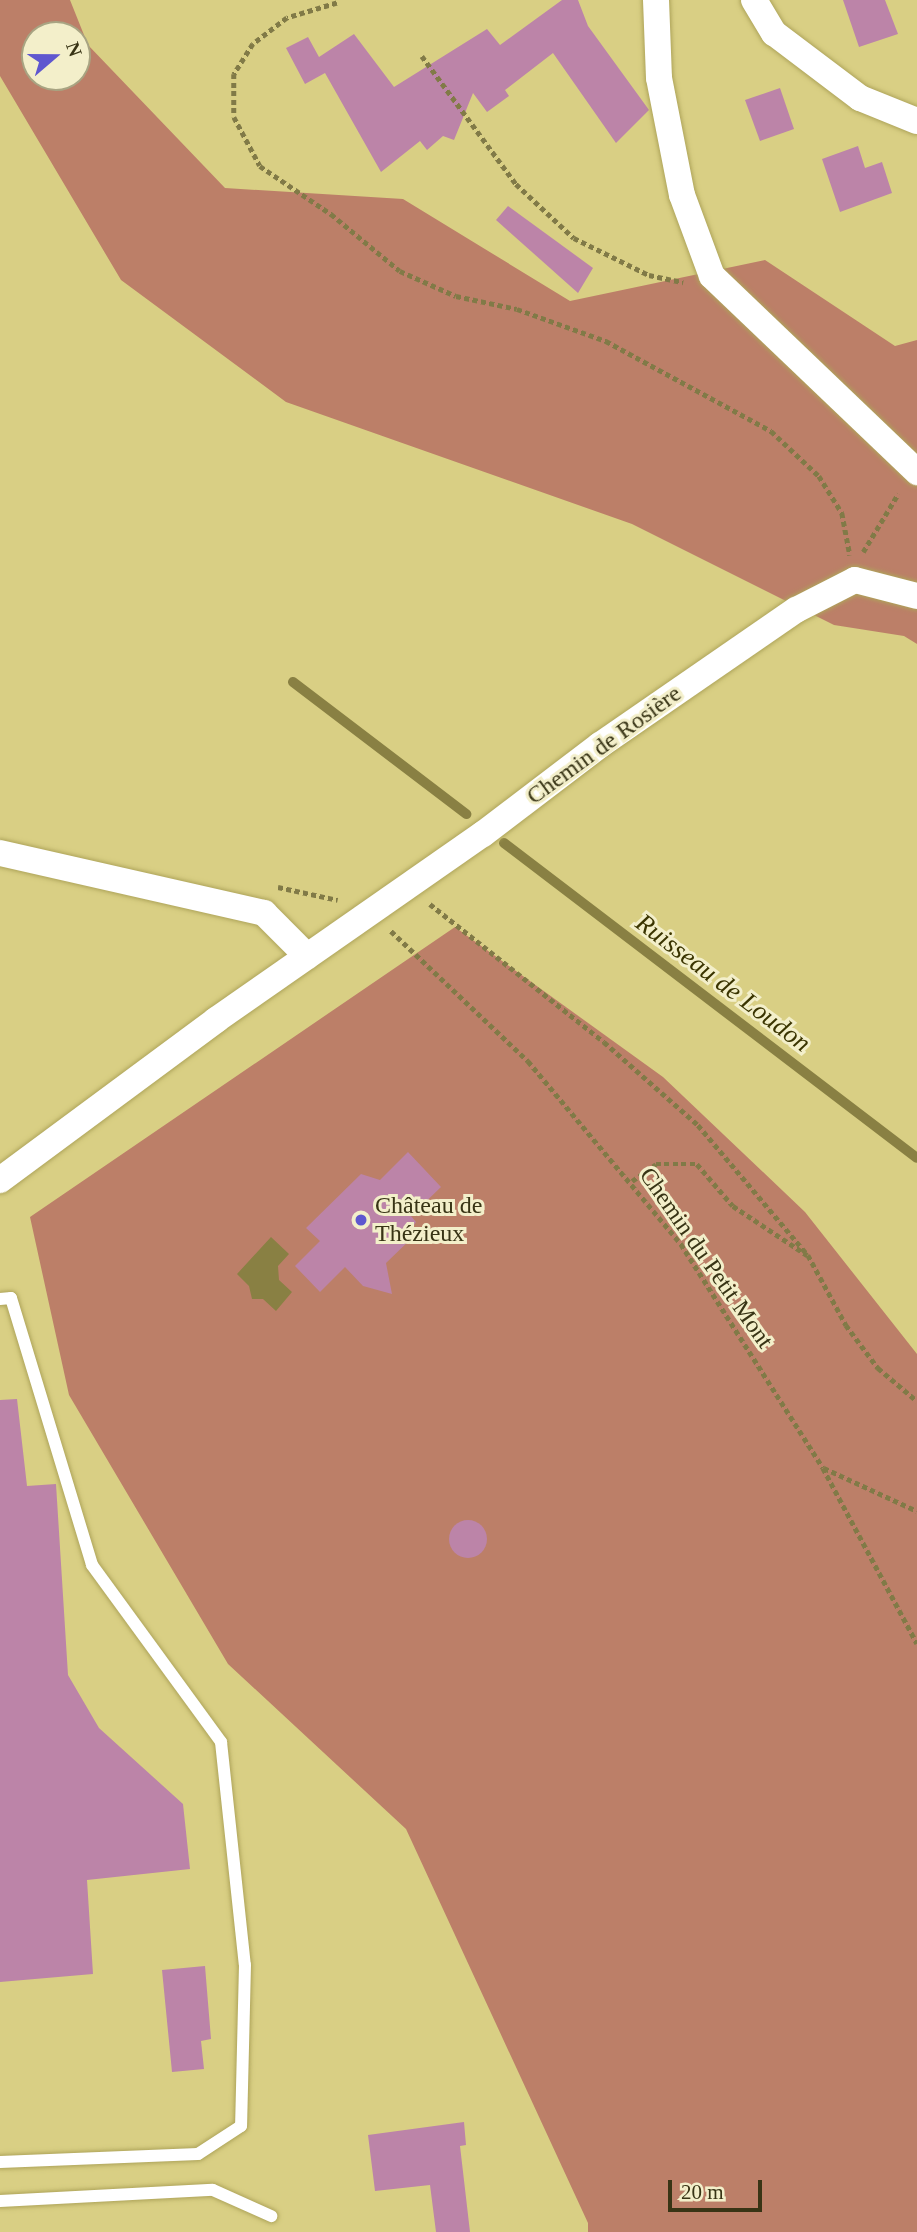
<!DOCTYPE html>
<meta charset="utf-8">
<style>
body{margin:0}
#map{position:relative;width:917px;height:2232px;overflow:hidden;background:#d9cf84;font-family:Georgia,serif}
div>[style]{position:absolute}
.forest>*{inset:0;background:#bc7f68}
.water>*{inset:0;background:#898043}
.stream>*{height:10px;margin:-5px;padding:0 5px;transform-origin:5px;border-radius:5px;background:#898043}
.building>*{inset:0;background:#bc84a8}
.round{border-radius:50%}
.path>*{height:4.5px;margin-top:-2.25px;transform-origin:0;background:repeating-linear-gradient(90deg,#817a47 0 5px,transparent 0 8.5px)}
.roads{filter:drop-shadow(0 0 2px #aea45a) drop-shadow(0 0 2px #aea45a)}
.service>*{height:12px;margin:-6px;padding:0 6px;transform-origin:6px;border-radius:6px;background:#fff}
.minor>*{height:26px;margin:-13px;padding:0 13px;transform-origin:13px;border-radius:13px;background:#fff}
.dots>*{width:19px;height:19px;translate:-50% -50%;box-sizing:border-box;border:4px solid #f3efca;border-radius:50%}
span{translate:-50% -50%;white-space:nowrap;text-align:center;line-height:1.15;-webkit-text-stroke:6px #f3efca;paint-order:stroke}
.street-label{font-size:24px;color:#383415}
.poi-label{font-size:24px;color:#383415}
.left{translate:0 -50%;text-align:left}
.water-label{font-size:26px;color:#3a3400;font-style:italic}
.north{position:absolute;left:21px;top:21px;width:70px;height:70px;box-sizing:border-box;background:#f3efca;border:2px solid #a8a482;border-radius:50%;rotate:70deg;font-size:19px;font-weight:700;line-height:28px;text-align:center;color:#383415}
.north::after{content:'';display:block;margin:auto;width:24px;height:32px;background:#5f57cf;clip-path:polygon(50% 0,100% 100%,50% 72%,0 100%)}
.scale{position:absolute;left:668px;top:2180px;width:94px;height:32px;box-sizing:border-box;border:4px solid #383415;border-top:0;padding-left:9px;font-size:21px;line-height:24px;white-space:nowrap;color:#383415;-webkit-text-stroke:5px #f3efca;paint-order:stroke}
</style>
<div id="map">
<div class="forest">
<div style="clip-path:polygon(evenodd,0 0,70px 0,88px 45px,225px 188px,403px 199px,570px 301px,765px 260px,895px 346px,917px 340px,917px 644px,904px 636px,834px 625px,632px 524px,286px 402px,121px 280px,0 76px,0 0,35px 35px,77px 35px,77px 77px,35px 77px,35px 35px)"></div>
<div style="clip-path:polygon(455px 927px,663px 1077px,805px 1212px,917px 1354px,917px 2232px,588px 2232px,588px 2223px,406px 1829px,228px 1664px,69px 1395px,30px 1217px)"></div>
</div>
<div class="water">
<div style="clip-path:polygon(271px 1237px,289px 1254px,278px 1266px,279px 1280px,292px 1292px,276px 1311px,263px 1299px,252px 1299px,249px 1286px,237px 1274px)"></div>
</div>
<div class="stream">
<div style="left:293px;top:682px;width:218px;rotate:37.3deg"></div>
<div style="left:504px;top:843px;width:519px;rotate:37.33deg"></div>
</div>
<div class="building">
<div style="clip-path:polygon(562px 0,578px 0,588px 26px,649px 110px,616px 143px,553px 53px,505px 90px,509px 96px,487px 112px,473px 93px,454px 140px,443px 136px,427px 150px,420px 141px,381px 172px,325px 73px,305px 84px,286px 48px,308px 37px,319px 57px,354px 34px,394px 87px,487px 29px,500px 45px)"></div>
<div style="clip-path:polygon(843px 0,885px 0,898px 34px,859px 47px)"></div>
<div style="clip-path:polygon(780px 88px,794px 129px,760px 141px,745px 100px)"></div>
<div style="clip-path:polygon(858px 146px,865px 168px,882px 162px,892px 193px,840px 212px,822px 159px)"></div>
<div style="clip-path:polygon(508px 206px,593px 268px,578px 293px,496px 220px)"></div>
<div style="clip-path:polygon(408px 1152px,441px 1187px,411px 1216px,416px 1222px,410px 1231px,415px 1235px,386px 1263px,392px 1294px,363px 1286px,345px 1267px,320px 1292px,295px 1266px,320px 1241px,306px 1228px,361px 1174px,380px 1180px)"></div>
<div style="clip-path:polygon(17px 1399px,27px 1486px,56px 1484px,68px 1675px,99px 1728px,183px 1804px,190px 1869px,87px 1880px,93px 1974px,0 1982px,0 1400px)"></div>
<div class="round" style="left:449px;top:1520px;width:38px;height:38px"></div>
<div style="clip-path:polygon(205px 1966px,211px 2039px,201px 2041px,204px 2069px,172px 2072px,162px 1970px)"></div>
<div style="clip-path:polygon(464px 2122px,466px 2145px,460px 2146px,470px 2232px,436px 2232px,430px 2185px,375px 2191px,368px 2135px)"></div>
</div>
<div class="path">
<div style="left:337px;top:3px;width:52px;rotate:163.3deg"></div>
<div style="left:287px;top:18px;width:43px;rotate:142.6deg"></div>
<div style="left:253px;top:44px;width:36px;rotate:122deg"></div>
<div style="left:234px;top:74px;width:43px;rotate:90deg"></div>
<div style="left:234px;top:117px;width:55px;rotate:62deg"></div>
<div style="left:260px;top:166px;width:86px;rotate:34.1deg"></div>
<div style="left:331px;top:214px;width:89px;rotate:39.6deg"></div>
<div style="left:400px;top:271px;width:61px;rotate:24.1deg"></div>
<div style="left:456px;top:296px;width:62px;rotate:12deg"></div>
<div style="left:517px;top:309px;width:95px;rotate:19.8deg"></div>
<div style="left:606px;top:341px;width:188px;rotate:28.6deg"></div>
<div style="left:771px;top:431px;width:66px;rotate:43.2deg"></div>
<div style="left:819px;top:476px;width:44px;rotate:58.1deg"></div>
<div style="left:842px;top:513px;width:43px;rotate:79.2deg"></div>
<div style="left:422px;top:56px;width:159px;rotate:53.7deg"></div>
<div style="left:516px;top:184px;width:79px;rotate:43deg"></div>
<div style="left:574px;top:238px;width:84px;rotate:26.3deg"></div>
<div style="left:649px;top:275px;width:35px;rotate:12deg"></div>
<div style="left:863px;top:552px;width:68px;rotate:-58.9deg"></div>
<div style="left:278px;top:887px;width:61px;rotate:12.2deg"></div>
<div style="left:430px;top:904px;width:222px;rotate:38.4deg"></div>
<div style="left:604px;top:1042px;width:125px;rotate:41.4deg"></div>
<div style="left:698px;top:1125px;width:170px;rotate:49.8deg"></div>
<div style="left:808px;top:1255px;width:80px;rotate:61.5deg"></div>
<div style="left:846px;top:1325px;width:54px;rotate:53.3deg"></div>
<div style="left:878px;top:1368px;width:51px;rotate:40.2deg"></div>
<div style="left:391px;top:931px;width:189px;rotate:43.5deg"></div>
<div style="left:528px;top:1061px;width:239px;rotate:50.1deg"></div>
<div style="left:681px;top:1244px;width:265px;rotate:57.6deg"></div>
<div style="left:823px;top:1468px;width:199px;rotate:61.8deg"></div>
<div style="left:632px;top:1181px;width:29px;rotate:-35deg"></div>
<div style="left:656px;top:1164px;width:41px"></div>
<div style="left:697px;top:1164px;width:55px;rotate:49.4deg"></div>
<div style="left:733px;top:1206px;width:89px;rotate:33.5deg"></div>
<div style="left:824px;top:1468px;width:102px;rotate:24.8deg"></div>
</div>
<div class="roads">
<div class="service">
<div style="left:0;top:1299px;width:11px;rotate:-5deg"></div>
<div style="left:11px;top:1298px;width:279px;rotate:73.1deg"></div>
<div style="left:92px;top:1565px;width:219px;rotate:53.9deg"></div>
<div style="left:221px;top:1742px;width:224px;rotate:83.9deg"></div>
<div style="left:245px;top:1965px;width:161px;rotate:91.4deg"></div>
<div style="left:241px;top:2126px;width:51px;rotate:146.9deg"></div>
<div style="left:198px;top:2154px;width:198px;rotate:177.7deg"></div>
<div style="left:0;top:2201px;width:213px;rotate:-3deg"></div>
<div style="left:213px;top:2190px;width:64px;rotate:24.1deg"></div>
</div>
<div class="minor">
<div style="left:656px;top:0;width:78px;rotate:87.8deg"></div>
<div style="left:659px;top:78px;width:119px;rotate:78.9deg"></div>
<div style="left:682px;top:195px;width:86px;rotate:69.7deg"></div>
<div style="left:712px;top:276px;width:284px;rotate:43.7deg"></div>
<div style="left:754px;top:0;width:39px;rotate:59deg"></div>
<div style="left:774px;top:33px;width:108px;rotate:37.1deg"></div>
<div style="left:860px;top:98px;width:61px;rotate:22deg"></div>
<div style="left:0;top:853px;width:271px;rotate:12.8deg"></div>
<div style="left:264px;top:913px;width:61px;rotate:45deg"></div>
<div style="left:0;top:1180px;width:269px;rotate:-36.5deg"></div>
<div style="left:216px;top:1020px;width:325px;rotate:-34.9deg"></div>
<div style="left:483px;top:834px;width:147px;rotate:-37.3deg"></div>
<div style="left:600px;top:745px;width:238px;rotate:-34.6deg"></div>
<div style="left:796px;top:610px;width:66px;rotate:-27deg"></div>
<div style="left:855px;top:580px;width:64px;rotate:14.5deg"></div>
</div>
</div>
<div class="dots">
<div style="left:361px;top:1220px;background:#5f57cf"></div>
</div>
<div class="street-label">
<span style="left:604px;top:745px;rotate:-36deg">Chemin de Rosière</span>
<span style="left:706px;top:1258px;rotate:55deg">Chemin du Petit Mont</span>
</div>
<div class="poi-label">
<span class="left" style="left:375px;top:1220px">Château de<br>Thézieux</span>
</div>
<div class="water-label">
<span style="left:723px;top:983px;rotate:37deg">Ruisseau de Loudon</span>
</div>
<div class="north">N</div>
<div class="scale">20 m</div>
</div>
